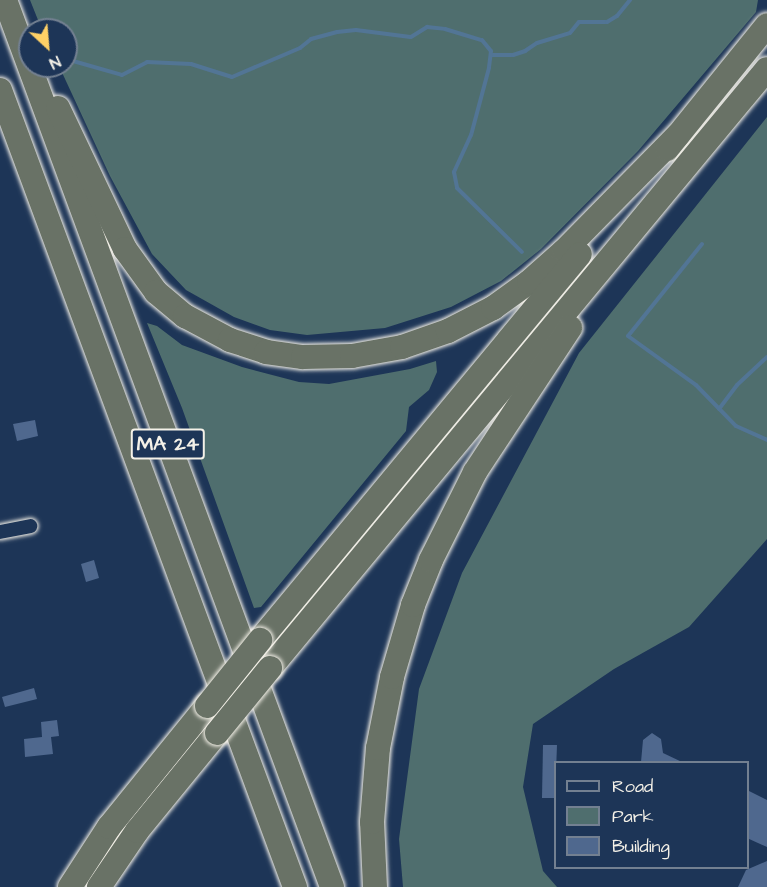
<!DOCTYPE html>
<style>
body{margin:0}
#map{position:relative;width:767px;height:887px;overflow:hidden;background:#1d3557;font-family:"Architects Daughter",sans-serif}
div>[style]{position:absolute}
.green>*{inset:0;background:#4f6e6e}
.stream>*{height:4px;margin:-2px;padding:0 2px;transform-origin:2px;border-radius:2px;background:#527595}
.building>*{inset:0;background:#4f688e}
.roads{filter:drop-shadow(0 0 2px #f4f1e8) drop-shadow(0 0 2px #f4f1e8)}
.minor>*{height:14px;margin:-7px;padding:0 7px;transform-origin:7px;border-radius:7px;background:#1d3557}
.motorway>*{height:24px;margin:-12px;padding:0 12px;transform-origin:12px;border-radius:12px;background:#697266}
.bridges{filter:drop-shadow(0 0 2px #f4f1e8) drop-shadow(0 0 2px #f4f1e8)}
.motorway-bridge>*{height:24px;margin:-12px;padding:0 12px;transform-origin:12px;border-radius:12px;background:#697266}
span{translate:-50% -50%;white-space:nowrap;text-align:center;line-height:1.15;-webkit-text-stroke:6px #1d3557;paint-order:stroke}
.shield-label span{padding:2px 4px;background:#1d3557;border:2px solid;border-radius:4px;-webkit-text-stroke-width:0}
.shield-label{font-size:20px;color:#f4f1e8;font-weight:700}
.legend{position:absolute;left:554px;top:761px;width:195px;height:108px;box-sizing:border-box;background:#1d3557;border:2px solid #738091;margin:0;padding:8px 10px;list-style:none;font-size:18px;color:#f4f1e8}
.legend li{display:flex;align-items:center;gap:12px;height:30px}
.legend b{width:30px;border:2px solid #738091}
.north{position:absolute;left:18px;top:18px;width:60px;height:60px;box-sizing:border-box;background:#1d3557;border:2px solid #738091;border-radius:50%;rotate:154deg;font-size:16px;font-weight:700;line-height:24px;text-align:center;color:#f4f1e8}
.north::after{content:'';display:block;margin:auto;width:21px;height:27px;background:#ffd166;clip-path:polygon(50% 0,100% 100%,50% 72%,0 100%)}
</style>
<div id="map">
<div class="green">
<div style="clip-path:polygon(30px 0,758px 0,756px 12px,638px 151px,541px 249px,501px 281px,451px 307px,385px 328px,307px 335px,270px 330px,234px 317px,186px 290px,152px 254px,110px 176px,59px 66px,66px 66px,66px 30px,42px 30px)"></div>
<div style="clip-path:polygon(767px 117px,767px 539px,689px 627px,614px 669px,533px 724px,523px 787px,543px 871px,557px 887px,403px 887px,399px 839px,419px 689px,462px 573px,579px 353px)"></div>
<div style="clip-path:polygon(147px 323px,157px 326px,182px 345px,242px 367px,299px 382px,329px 384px,410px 369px,436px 361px,437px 372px,429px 390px,409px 407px,406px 431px,261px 607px,254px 608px,182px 408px)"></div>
</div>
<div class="stream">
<div style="left:491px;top:55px;width:22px"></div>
<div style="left:513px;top:55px;width:13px;rotate:-18deg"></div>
<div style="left:525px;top:51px;width:14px;rotate:-34deg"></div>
<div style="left:537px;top:43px;width:34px;rotate:-17deg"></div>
<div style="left:570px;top:33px;width:14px;rotate:-51deg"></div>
<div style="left:579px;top:22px;width:28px"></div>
<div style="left:607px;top:22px;width:12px;rotate:-31deg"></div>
<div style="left:617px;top:16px;width:21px;rotate:-51deg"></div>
<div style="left:66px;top:59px;width:58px;rotate:15.9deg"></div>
<div style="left:122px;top:75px;width:28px;rotate:-27deg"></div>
<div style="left:147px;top:62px;width:44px;rotate:2.6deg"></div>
<div style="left:191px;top:64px;width:43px;rotate:17.6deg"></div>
<div style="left:232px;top:77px;width:74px;rotate:-23.1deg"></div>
<div style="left:300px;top:48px;width:14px;rotate:-39deg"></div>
<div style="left:311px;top:39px;width:27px;rotate:-15deg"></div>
<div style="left:337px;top:32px;width:19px;rotate:-6deg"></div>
<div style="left:356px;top:30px;width:55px;rotate:7.3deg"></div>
<div style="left:411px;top:37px;width:19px;rotate:-32deg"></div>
<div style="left:427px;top:27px;width:18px;rotate:6deg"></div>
<div style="left:445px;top:29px;width:39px;rotate:17deg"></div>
<div style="left:482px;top:40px;width:14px;rotate:51deg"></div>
<div style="left:491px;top:51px;width:17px;rotate:97deg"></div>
<div style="left:489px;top:68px;width:69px;rotate:105deg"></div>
<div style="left:471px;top:135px;width:41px;rotate:114.7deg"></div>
<div style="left:454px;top:172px;width:16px;rotate:79deg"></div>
<div style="left:457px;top:188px;width:91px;rotate:44.6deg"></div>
<div style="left:702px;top:244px;width:118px;rotate:128.8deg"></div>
<div style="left:628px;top:336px;width:84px;rotate:35.8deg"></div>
<div style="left:696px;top:385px;width:57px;rotate:45.7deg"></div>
<div style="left:736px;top:426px;width:34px;rotate:24deg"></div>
<div style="left:719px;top:409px;width:30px;rotate:-53deg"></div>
<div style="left:737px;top:385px;width:41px;rotate:-43deg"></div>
</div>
<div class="building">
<div style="clip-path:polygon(35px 420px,38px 436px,17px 441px,13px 424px)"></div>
<div style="clip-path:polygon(94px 560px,99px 578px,86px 582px,81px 564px)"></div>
<div style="clip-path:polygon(34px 688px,37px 699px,5px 707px,2px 697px)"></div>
<div style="clip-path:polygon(57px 720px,59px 736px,51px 737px,53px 754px,25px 757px,24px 739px,42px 737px,41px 722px)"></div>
<div style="clip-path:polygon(652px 733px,661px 739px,663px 753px,682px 762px,641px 762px,643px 740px)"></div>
<div style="clip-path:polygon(543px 745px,557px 745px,555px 798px,542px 798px)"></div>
<div style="clip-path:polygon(747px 790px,767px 800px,767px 847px,747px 838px)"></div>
<div style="clip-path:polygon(767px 861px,767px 887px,738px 887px,746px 870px)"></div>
</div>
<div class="roads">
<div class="minor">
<div style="left:0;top:532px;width:31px;rotate:-11deg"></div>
</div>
<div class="motorway">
<div style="left:5px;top:0;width:945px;rotate:69.76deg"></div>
<div style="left:0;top:90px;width:850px;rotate:69.69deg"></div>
<div style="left:58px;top:108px;width:156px;rotate:64.6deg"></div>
<div style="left:125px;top:249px;width:53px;rotate:54.2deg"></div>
<div style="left:156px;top:292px;width:38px;rotate:40deg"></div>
<div style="left:185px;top:316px;width:51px;rotate:28.1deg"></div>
<div style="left:230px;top:340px;width:38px;rotate:18deg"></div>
<div style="left:266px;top:352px;width:37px;rotate:8deg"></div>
<div style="left:303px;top:357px;width:49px;rotate:-1.2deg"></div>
<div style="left:352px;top:356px;width:51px;rotate:-10.2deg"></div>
<div style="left:402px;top:347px;width:49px;rotate:-19.2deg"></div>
<div style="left:448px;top:331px;width:51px;rotate:-27.1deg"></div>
<div style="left:493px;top:308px;width:44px;rotate:-35.8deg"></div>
<div style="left:529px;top:282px;width:47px;rotate:-41.5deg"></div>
<div style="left:564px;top:251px;width:161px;rotate:-45.5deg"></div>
<div style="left:667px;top:149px;width:159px;rotate:-51.1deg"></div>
<div style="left:260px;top:640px;width:501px;rotate:-50.34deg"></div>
<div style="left:270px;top:668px;width:778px;rotate:-50.32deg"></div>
<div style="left:70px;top:887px;width:72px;rotate:-57deg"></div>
<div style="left:109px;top:827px;width:156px;rotate:-51deg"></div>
<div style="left:99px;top:887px;width:68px;rotate:-55.8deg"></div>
<div style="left:137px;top:831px;width:127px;rotate:-50.8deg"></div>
<div style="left:375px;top:887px;width:65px;rotate:-92.6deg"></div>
<div style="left:372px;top:822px;width:74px;rotate:-85.4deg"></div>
<div style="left:378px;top:748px;width:72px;rotate:-78.8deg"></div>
<div style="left:392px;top:677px;width:75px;rotate:-73.7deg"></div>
<div style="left:413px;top:605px;width:48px;rotate:-68.2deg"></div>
<div style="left:431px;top:560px;width:98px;rotate:-63.4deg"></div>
<div style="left:475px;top:472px;width:173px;rotate:-56.6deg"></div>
</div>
</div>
<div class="bridges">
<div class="motorway-bridge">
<div style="left:207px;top:706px;width:85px;rotate:-51.2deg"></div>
<div style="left:217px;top:733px;width:84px;rotate:-50.8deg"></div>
</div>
</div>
<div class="shield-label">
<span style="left:168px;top:444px">MA 24</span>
</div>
<ul class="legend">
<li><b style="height:8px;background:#1d3557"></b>Road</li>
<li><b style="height:16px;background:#4f6e6e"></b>Park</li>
<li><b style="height:16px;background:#4f688e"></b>Building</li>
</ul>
<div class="north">N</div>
</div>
